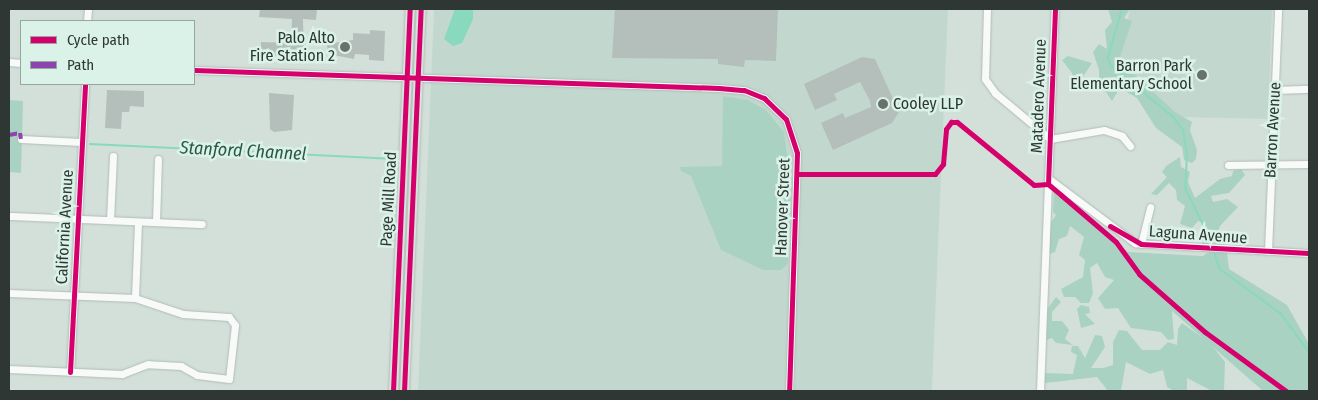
<!DOCTYPE html>
<style>
body{margin:0}
#map{position:relative;width:1318px;height:400px;overflow:hidden;background:#d3e0da;font-family:"Fira Sans Condensed",sans-serif}
div>[style]{position:absolute}
.built>*{inset:0;background:#c2d8cf}
.green>*{inset:0;background:#aad2c2}
.water>*{inset:0;background:#88d9bd}
.stream>*{height:2px;margin:-1px;padding:0 1px;transform-origin:1px;border-radius:1px;background:#88d9bd}
.building>*{inset:0;background:#b4beba}
.roads{filter:drop-shadow(0 0 1px #b2bcb7) drop-shadow(0 0 1px #b2bcb7)}
.minor>*{height:7px;margin:-3.5px;padding:0 3.5px;transform-origin:3.5px;border-radius:3.5px;background:#f8faf9}
.major>*{height:9px;margin:-4.5px;padding:0 4.5px;transform-origin:4.5px;border-radius:4.5px;background:#d7e2de}
.quiet>*{height:4px;margin-top:-2px;transform-origin:0;background:repeating-linear-gradient(90deg,#8e44ad 0 8px,transparent 0 12px)}
.cycleway>*{height:5px;margin:-2.5px;padding:0 2.5px;transform-origin:2.5px;border-radius:2.5px;background:#d6006c}
.dots>*{width:14px;height:14px;translate:-50% -50%;box-sizing:border-box;border:2px solid #dbf2e8;border-radius:50%}
span{translate:-50% -50%;white-space:nowrap;text-align:center;line-height:1.15;-webkit-text-stroke:5px #dbf2e8;paint-order:stroke}
.poi-label{font-size:16px;color:#2e3733}
.right{translate:-100% -50%;text-align:right}
.left{translate:0 -50%;text-align:left}
.street-label{font-size:16px;color:#2e3733}
.water-label{font-size:18px;color:#295847;font-style:italic}
.frame{position:absolute;inset:0;border:10px solid #2e3733;pointer-events:none}
.legend{position:absolute;left:20px;top:20px;width:175px;height:65px;box-sizing:border-box;background:#dbf2e8;border:1px solid #96a7a0;margin:0;padding:6px 9px;list-style:none;font-size:15px;color:#2e3733}
.legend li{display:flex;align-items:center;gap:10px;height:25px}
.legend b{width:25px;border:1px solid #96a7a0}
</style>
<div id="map">
<div class="built">
<div style="clip-path:polygon(434px 9px,948px 9px,932px 391px,418px 391px)"></div>
<div style="clip-path:polygon(1130px 9px,1272px 9px,1268px 119px,1178px 117px,1117px 61px)"></div>
</div>
<div class="green">
<div style="clip-path:polygon(1108px 9px,1130px 9px,1124px 18px,1132px 21px,1119px 60px,1175px 112px,1192px 122px,1190px 130px,1197px 150px,1196px 159px,1192px 163px,1184px 160px,1182px 147px,1156px 128px,1137px 98px,1120px 88px,1112px 101px,1106px 92px,1099px 90px,1099px 70px,1093px 52px,1099px 44px,1107px 49px,1105px 30px,1112px 22px)"></div>
<div style="clip-path:polygon(1068px 56px,1092px 63px,1078px 84px,1073px 83px,1072px 73px,1062px 60px)"></div>
<div style="clip-path:polygon(723px 96px,748px 100px,766px 110px,784px 132px,791px 185px,788px 264px,781px 270px,763px 270px,721px 250px,691px 176px,681px 171px,680px 167px,722px 166px)"></div>
<div style="clip-path:polygon(9px 100px,23px 101px,21px 173px,9px 172px)"></div>
<div style="clip-path:polygon(1180px 157px,1181px 167px,1190px 172px,1188px 182px,1195px 198px,1220px 179px,1232px 176px,1233px 171px,1241px 169px,1245px 175px,1229px 193px,1211px 196px,1213px 202px,1227px 199px,1238px 207px,1220px 226px,1216px 237px,1221px 247px,1203px 245px,1201px 235px,1206px 223px,1198px 221px,1192px 228px,1180px 224px,1185px 206px,1177px 200px,1176px 190px,1169px 183px,1157px 195px,1151px 194px,1167px 177px,1162px 172px,1166px 166px)"></div>
<div style="clip-path:polygon(1054px 191px,1128px 252px,1203px 256px,1210px 251px,1227px 253px,1229px 269px,1287px 305px,1309px 344px,1309px 391px,1263px 391px,1172px 311px,1174px 339px,1168px 340px,1161px 332px,1131px 328px,1118px 308px,1105px 309px,1098px 298px,1114px 280px,1105px 277px,1097px 263px,1090px 268px,1093px 293px,1089px 303px,1081px 303px,1075px 297px,1064px 297px,1061px 289px,1083px 277px,1085px 260px,1079px 255px,1084px 237px,1070px 226px,1067px 236px,1059px 239px,1055px 252px,1049px 254px,1050px 224px,1056px 215px,1053px 212px)"></div>
<div style="clip-path:polygon(1056px 297px,1061px 302px,1052px 312px,1052px 321px,1062px 321px,1069px 330px,1065px 339px,1073px 345px,1056px 343px,1052px 338px,1046px 340px,1046px 311px)"></div>
<div style="clip-path:polygon(1081px 305px,1089px 307px,1090px 313px,1085px 314px,1095px 324px,1081px 328px,1077px 309px)"></div>
<div style="clip-path:polygon(1182px 323px,1210px 343px,1225px 362px,1224px 391px,1212px 391px,1187px 378px,1187px 391px,1174px 391px,1167px 387px,1163px 370px,1150px 374px,1126px 362px,1121px 391px,1108px 391px,1097px 377px,1045px 383px,1042px 378px,1045px 373px,1073px 374px,1077px 355px,1071px 352px,1072px 346px,1078px 346px,1085px 358px,1095px 335px,1102px 336px,1105px 347px,1091px 368px,1103px 368px,1113px 365px,1113px 342px,1119px 330px,1127px 331px,1142px 350px,1160px 350px,1168px 342px,1177px 345px,1178px 329px)"></div>
</div>
<div class="water">
<div style="clip-path:polygon(455px 9px,473px 9px,473px 19px,462px 43px,453px 46px,444px 39px)"></div>
</div>
<div class="stream">
<div style="left:1122px;top:9px;width:50px;rotate:106.3deg"></div>
<div style="left:1108px;top:57px;width:8px;rotate:76deg"></div>
<div style="left:1110px;top:65px;width:82px;rotate:39.5deg"></div>
<div style="left:1173px;top:117px;width:16px;rotate:52deg"></div>
<div style="left:1183px;top:130px;width:24px;rotate:81deg"></div>
<div style="left:1187px;top:154px;width:34px;rotate:93deg"></div>
<div style="left:1185px;top:188px;width:64px;rotate:63.8deg"></div>
<div style="left:90px;top:144px;width:305px;rotate:2.8deg"></div>
<div style="left:1213px;top:250px;width:20px;rotate:70deg"></div>
<div style="left:1220px;top:269px;width:76px;rotate:36.4deg"></div>
<div style="left:1281px;top:314px;width:47px;rotate:53.6deg"></div>
</div>
<div class="building">
<div style="clip-path:polygon(260px 9px,317px 9px,316px 20px,303px 19px,304px 57px,261px 55px,261px 42px,291px 43px,292px 19px,259px 17px)"></div>
<div style="clip-path:polygon(615px 9px,778px 9px,776px 61px,745px 60px,744px 67px,718px 64px,718px 59px,612px 58px)"></div>
<div style="clip-path:polygon(370px 30px,385px 31px,384px 61px,369px 60px,369px 55px,355px 54px,354px 59px,328px 54px,327px 44px,353px 40px,353px 33px,370px 34px)"></div>
<div style="clip-path:polygon(862px 57px,875px 59px,899px 112px,892px 123px,833px 150px,821px 123px,843px 113px,845px 118px,871px 107px,870px 101px,860px 82px,834px 94px,837px 100px,815px 110px,804px 84px)"></div>
<div style="clip-path:polygon(107px 90px,144px 91px,144px 107px,130px 106px,129px 112px,122px 112px,121px 129px,105px 128px)"></div>
<div style="clip-path:polygon(269px 93px,294px 95px,292px 130px,274px 132px,270px 129px)"></div>
</div>
<div class="roads">
<div class="minor">
<div style="left:987px;top:9px;width:70px;rotate:91.6deg"></div>
<div style="left:985px;top:79px;width:17px;rotate:54deg"></div>
<div style="left:995px;top:93px;width:72px;rotate:39.9deg"></div>
<div style="left:1050px;top:139px;width:55px;rotate:-9.5deg"></div>
<div style="left:1104px;top:130px;width:19px;rotate:18deg"></div>
<div style="left:1122px;top:136px;width:13px;rotate:51deg"></div>
<div style="left:87px;top:21px;width:12px;rotate:-85deg"></div>
<div style="left:9px;top:62px;width:12px;rotate:5deg"></div>
<div style="left:194px;top:70px;width:525px;rotate:1.96deg"></div>
<div style="left:719px;top:88px;width:25px;rotate:5deg"></div>
<div style="left:744px;top:90px;width:22px;rotate:22deg"></div>
<div style="left:764px;top:98px;width:30px;rotate:44deg"></div>
<div style="left:786px;top:119px;width:36px;rotate:72deg"></div>
<div style="left:797px;top:153px;width:238px;rotate:91.9deg"></div>
<div style="left:1275px;top:90px;width:34px;rotate:-2deg"></div>
<div style="left:21px;top:139px;width:60px;rotate:2.9deg"></div>
<div style="left:1228px;top:165px;width:81px;rotate:-0.7deg"></div>
<div style="left:1048px;top:178px;width:109px;rotate:36.8deg"></div>
<div style="left:1135px;top:243px;width:174px;rotate:3.3deg"></div>
<div style="left:9px;top:216px;width:193px;rotate:2.4deg"></div>
<div style="left:110px;top:220px;width:64px;rotate:-87.3deg"></div>
<div style="left:156px;top:222px;width:63px;rotate:-88.2deg"></div>
<div style="left:1141px;top:244px;width:38px;rotate:-76deg"></div>
<div style="left:1268px;top:251px;width:242px;rotate:-87.6deg"></div>
<div style="left:9px;top:293px;width:126px;rotate:2.3deg"></div>
<div style="left:135px;top:298px;width:51px;rotate:18.4deg"></div>
<div style="left:183px;top:314px;width:46px;rotate:3.7deg"></div>
<div style="left:229px;top:317px;width:10px;rotate:53deg"></div>
<div style="left:235px;top:325px;width:54px;rotate:96.3deg"></div>
<div style="left:229px;top:379px;width:32px;rotate:-173deg"></div>
<div style="left:197px;top:375px;width:18px;rotate:-151deg"></div>
<div style="left:181px;top:366px;width:33px;rotate:-177deg"></div>
<div style="left:148px;top:364px;width:28px;rotate:159deg"></div>
<div style="left:122px;top:374px;width:113px;rotate:-177.5deg"></div>
<div style="left:135px;top:298px;width:76px;rotate:-87.7deg"></div>
<div style="left:70px;top:372px;width:288px;rotate:-87deg"></div>
<div style="left:1040px;top:391px;width:382px;rotate:-87.8deg"></div>
</div>
<div class="major">
<div style="left:393px;top:391px;width:382px;rotate:-87.5deg"></div>
<div style="left:404px;top:391px;width:382px;rotate:-87.5deg"></div>
</div>
</div>
<div class="quiet">
<div style="left:9px;top:135px;width:11px;rotate:-10deg"></div>
<div style="left:20px;top:133px;width:6px;rotate:81deg"></div>
</div>
<div class="cycleway">
<div style="left:194px;top:70px;width:525px;rotate:1.96deg"></div>
<div style="left:719px;top:88px;width:25px;rotate:5deg"></div>
<div style="left:744px;top:90px;width:22px;rotate:22deg"></div>
<div style="left:764px;top:98px;width:30px;rotate:44deg"></div>
<div style="left:786px;top:119px;width:36px;rotate:72deg"></div>
<div style="left:797px;top:153px;width:238px;rotate:91.9deg"></div>
<div style="left:797px;top:174px;width:138px"></div>
<div style="left:935px;top:174px;width:13px;rotate:-51deg"></div>
<div style="left:943px;top:164px;width:35px;rotate:-85deg"></div>
<div style="left:946px;top:129px;width:9px;rotate:-54deg"></div>
<div style="left:951px;top:122px;width:6px"></div>
<div style="left:957px;top:122px;width:99px;rotate:39.3deg"></div>
<div style="left:1034px;top:185px;width:14px;rotate:-4deg"></div>
<div style="left:1048px;top:184px;width:17px;rotate:40deg"></div>
<div style="left:1061px;top:195px;width:72px;rotate:40.5deg"></div>
<div style="left:1116px;top:242px;width:39px;rotate:54deg"></div>
<div style="left:1139px;top:274px;width:88px;rotate:41.3deg"></div>
<div style="left:1205px;top:332px;width:100px;rotate:36.1deg"></div>
<div style="left:1048px;top:184px;width:175px;rotate:-87.7deg"></div>
<div style="left:1110px;top:226px;width:36px;rotate:30deg"></div>
<div style="left:1141px;top:244px;width:168px;rotate:3.1deg"></div>
<div style="left:70px;top:372px;width:288px;rotate:-87deg"></div>
<div style="left:393px;top:391px;width:382px;rotate:-87.5deg"></div>
<div style="left:404px;top:391px;width:382px;rotate:-87.5deg"></div>
</div>
<div class="dots">
<div style="left:345px;top:47px;background:#68726d"></div>
<div style="left:1202px;top:75px;background:#68726d"></div>
<div style="left:883px;top:104px;background:#68726d"></div>
</div>
<div class="poi-label">
<span class="right" style="left:335px;top:47px">Palo Alto<br>Fire Station 2</span>
<span class="right" style="left:1192px;top:75px">Barron Park<br>Elementary School</span>
<span class="left" style="left:893px;top:104px">Cooley LLP</span>
</div>
<div class="street-label">
<span style="left:1039px;top:96px;rotate:-88deg">Matadero Avenue</span>
<span style="left:1273px;top:130px;rotate:-87deg">Barron Avenue</span>
<span style="left:389px;top:199px;rotate:-87deg">Page Mill Road</span>
<span style="left:783px;top:207px;rotate:-88deg">Hanover Street</span>
<span style="left:65px;top:227px;rotate:-87deg">California Avenue</span>
<span style="left:1198px;top:235px;rotate:4deg">Laguna Avenue</span>
</div>
<div class="water-label">
<span style="left:243px;top:151px;rotate:3deg">Stanford Channel</span>
</div>
<div class="frame"></div>
<ul class="legend">
<li><b style="height:6px;background:#d6006c"></b>Cycle path</li>
<li><b style="height:6px;background:#8e44ad"></b>Path</li>
</ul>
</div>
